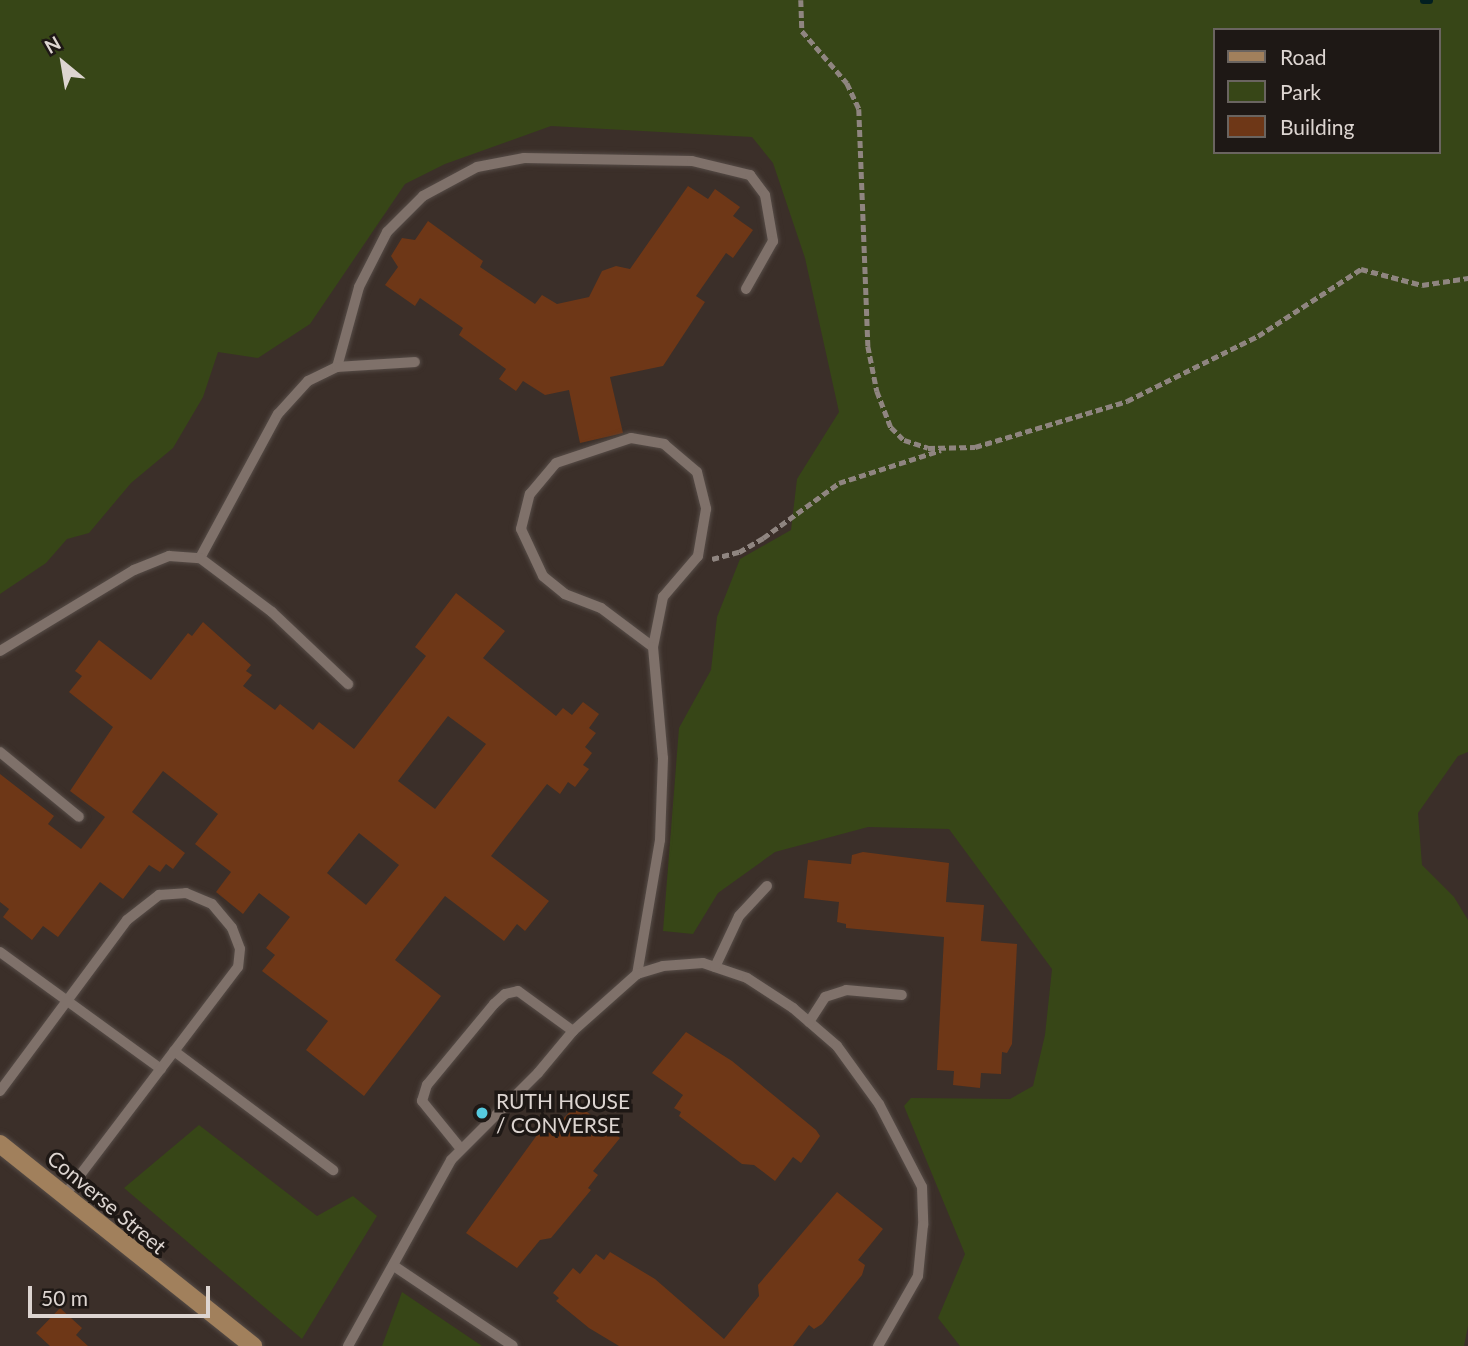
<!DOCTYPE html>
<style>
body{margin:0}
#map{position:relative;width:1468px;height:1346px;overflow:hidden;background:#3b2f29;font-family:Lato,sans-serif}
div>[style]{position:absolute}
.green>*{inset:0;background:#374617}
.stream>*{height:7px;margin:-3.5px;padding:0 3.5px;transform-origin:3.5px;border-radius:3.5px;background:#021f21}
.building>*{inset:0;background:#6e3717}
.path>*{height:4.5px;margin-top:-2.25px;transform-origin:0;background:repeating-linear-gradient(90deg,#8f8580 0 7px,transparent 0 10.5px)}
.roads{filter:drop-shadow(0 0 2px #564c47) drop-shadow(0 0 2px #564c47)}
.service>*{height:10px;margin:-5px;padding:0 5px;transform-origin:5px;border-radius:5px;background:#7f716a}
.secondary>*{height:18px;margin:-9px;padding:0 9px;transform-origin:9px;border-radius:9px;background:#a1805c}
.dots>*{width:19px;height:19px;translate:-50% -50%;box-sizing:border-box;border:4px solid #1e1815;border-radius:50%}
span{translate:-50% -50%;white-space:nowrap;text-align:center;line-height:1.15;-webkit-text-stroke:7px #1e1815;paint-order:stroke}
.poi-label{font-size:21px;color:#ddd5d1}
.left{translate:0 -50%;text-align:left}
.street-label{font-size:21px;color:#ddd5d1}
.legend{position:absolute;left:1213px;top:28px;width:228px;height:126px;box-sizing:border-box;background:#1e1815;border:2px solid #6a6460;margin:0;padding:9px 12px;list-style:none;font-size:21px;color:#ddd5d1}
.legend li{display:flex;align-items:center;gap:14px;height:35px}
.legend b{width:35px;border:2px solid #6a6460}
.north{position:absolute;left:28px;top:28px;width:70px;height:70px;-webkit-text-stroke:5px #1e1815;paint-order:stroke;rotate:330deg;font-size:19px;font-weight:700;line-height:28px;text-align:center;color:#ddd5d1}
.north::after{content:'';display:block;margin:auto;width:24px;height:32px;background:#ddd5d1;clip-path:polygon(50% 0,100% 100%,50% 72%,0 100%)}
.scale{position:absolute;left:28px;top:1286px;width:182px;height:32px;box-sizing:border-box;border:4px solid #ddd5d1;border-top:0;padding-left:9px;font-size:21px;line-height:24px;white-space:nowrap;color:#ddd5d1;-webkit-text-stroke:5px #1e1815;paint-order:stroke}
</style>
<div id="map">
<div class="green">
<div style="clip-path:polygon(evenodd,0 0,1468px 0,1468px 752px,1458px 756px,1418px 813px,1422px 865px,1454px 897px,1468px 920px,1468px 1326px,1464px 1346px,960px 1346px,938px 1318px,965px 1254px,904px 1106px,911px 1098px,1010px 1099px,1033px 1086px,1045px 1035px,1052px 969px,949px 829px,868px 827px,775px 852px,718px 893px,693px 934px,663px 931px,679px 728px,711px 670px,717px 617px,740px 559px,791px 530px,797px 479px,839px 412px,805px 258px,773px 163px,752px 137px,551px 126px,445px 164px,405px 184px,310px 324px,258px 358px,218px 352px,203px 397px,173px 448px,131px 483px,89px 533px,67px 539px,46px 563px,0 594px,0 0,1214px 30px,1438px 30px,1438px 152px,1214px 152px,1214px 30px)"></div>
<div style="clip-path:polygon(199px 1125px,317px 1216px,353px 1196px,377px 1216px,302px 1339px,124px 1188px)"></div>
<div style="clip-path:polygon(402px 1292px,482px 1346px,382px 1346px)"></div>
</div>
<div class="stream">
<div style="left:1423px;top:0;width:6px"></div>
</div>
<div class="building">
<div style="clip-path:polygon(688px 186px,708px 199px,715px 189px,740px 207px,733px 216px,753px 230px,733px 258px,726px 253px,696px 296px,705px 302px,663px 366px,610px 377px,623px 433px,615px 435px,580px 443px,569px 390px,545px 395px,523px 381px,516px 391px,499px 379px,506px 369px,459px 335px,463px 328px,420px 298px,415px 306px,385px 285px,398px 267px,391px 256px,402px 238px,415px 240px,428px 221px,483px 261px,480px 267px,535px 304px,542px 295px,557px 304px,589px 297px,602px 271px,616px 266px,630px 269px)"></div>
<div style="clip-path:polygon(evenodd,456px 593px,505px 631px,483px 658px,556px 716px,563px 708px,572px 715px,583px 702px,599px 714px,589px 728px,596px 733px,585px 747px,592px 753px,583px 765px,589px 769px,575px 787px,568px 782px,560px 794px,547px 784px,491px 856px,549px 901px,525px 931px,517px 924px,504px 941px,445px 896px,395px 960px,441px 996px,364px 1096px,306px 1050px,328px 1021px,262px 971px,275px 955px,266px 948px,290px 917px,259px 893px,243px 914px,216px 892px,231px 872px,195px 844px,218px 814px,163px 771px,132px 812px,185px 853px,173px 869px,166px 864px,160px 872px,149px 865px,123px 899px,100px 882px,58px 937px,43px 926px,32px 940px,3px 917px,9px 909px,0 902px,0 774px,54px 816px,48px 824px,81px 849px,105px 817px,70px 791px,113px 727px,69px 692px,82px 676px,75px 671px,99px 640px,151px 680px,188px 633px,192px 636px,203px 622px,251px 665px,246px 671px,252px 675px,243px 686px,275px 710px,280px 704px,313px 730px,319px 722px,354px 749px,426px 656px,415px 647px,456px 593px,448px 716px,486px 744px,435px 809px,398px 781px,448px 716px,456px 593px,359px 833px,399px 865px,366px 905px,327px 873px,359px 833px)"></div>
<div style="clip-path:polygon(863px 852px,949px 863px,946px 902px,984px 905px,981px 941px,1017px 944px,1012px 1044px,1007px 1053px,1002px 1052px,1001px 1074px,981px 1073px,980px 1088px,953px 1085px,954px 1071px,937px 1070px,944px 937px,846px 928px,846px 924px,837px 922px,839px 902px,804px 898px,808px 860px,851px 864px,852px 855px)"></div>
<div style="clip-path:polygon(686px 1032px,732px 1061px,816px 1130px,820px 1136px,801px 1163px,793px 1157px,775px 1181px,754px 1165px,742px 1164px,679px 1116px,681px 1112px,674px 1108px,683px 1095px,652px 1073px)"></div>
<div style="clip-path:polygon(577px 1104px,620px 1138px,593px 1171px,598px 1175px,588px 1188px,591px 1190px,551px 1238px,540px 1240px,517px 1268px,466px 1233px,537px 1135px,545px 1130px,550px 1133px)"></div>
<div style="clip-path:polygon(837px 1192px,883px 1229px,858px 1260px,865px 1265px,862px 1275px,822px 1324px,814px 1329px,809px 1325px,793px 1346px,619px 1346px,589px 1328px,556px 1301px,559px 1298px,553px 1293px,573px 1268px,580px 1274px,596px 1254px,604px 1260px,610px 1252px,655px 1279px,724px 1339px,759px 1296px,758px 1285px)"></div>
<div style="clip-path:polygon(60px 1308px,82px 1328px,76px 1335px,88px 1346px,50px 1346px,36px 1333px)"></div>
</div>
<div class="path">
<div style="left:801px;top:0;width:31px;rotate:88deg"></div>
<div style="left:802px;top:31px;width:69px;rotate:49.1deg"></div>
<div style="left:847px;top:83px;width:29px;rotate:65deg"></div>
<div style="left:859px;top:109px;width:237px;rotate:87.8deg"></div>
<div style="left:868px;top:346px;width:46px;rotate:78.7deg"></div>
<div style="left:877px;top:391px;width:39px;rotate:69deg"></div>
<div style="left:891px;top:427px;width:18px;rotate:45deg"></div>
<div style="left:904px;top:440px;width:25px;rotate:18deg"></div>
<div style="left:928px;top:448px;width:47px;rotate:-1.2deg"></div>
<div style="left:975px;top:447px;width:159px;rotate:-16.8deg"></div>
<div style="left:1127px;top:401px;width:146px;rotate:-26.4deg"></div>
<div style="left:1258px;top:336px;width:123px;rotate:-33deg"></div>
<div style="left:1361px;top:269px;width:63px;rotate:14.7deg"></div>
<div style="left:1422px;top:285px;width:47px;rotate:-8.7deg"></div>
<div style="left:712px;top:559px;width:28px;rotate:-15deg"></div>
<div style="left:739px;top:552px;width:28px;rotate:-30deg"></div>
<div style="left:763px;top:538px;width:94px;rotate:-35.9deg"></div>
<div style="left:839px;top:483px;width:107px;rotate:-17.9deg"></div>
</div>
<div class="roads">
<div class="service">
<div style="left:337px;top:367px;width:83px;rotate:-74.6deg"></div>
<div style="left:359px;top:287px;width:62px;rotate:-63deg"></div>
<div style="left:387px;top:232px;width:51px;rotate:-45deg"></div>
<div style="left:423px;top:196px;width:61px;rotate:-28.2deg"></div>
<div style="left:477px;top:167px;width:48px;rotate:-10.8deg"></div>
<div style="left:524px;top:158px;width:168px;rotate:1deg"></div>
<div style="left:692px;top:161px;width:60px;rotate:13.6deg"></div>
<div style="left:750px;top:175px;width:25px;rotate:53deg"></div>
<div style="left:765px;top:195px;width:47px;rotate:80.1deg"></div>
<div style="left:773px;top:241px;width:55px;rotate:119.4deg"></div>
<div style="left:200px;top:558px;width:164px;rotate:-61.6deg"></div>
<div style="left:278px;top:414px;width:45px;rotate:-47.7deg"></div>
<div style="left:308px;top:381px;width:32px;rotate:-26deg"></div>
<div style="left:337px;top:367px;width:78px;rotate:-3.7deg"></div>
<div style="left:653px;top:647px;width:65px;rotate:-143.1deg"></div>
<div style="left:601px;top:608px;width:39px;rotate:-159deg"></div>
<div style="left:565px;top:594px;width:28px;rotate:-141deg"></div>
<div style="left:543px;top:576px;width:52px;rotate:-115.1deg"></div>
<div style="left:521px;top:529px;width:36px;rotate:-76deg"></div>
<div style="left:530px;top:494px;width:40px;rotate:-50deg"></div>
<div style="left:556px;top:463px;width:79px;rotate:-18.4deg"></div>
<div style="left:631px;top:438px;width:34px;rotate:10deg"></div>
<div style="left:664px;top:444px;width:43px;rotate:40.3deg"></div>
<div style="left:697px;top:472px;width:38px;rotate:76deg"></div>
<div style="left:706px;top:509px;width:48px;rotate:99.7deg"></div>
<div style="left:698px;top:556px;width:54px;rotate:130.5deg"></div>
<div style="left:663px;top:597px;width:51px;rotate:101.3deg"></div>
<div style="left:653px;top:647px;width:111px;rotate:84.9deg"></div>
<div style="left:663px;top:758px;width:82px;rotate:92.1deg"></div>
<div style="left:660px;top:840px;width:136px;rotate:99.7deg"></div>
<div style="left:637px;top:974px;width:27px;rotate:-17deg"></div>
<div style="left:663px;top:966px;width:40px;rotate:-4.3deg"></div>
<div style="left:703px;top:963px;width:46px;rotate:18.8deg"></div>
<div style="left:747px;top:978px;width:55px;rotate:33.1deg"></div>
<div style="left:793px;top:1008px;width:58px;rotate:40.8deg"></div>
<div style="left:837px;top:1046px;width:72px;rotate:54.1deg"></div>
<div style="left:879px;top:1104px;width:93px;rotate:62.6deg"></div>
<div style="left:922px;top:1187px;width:38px;rotate:88deg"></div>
<div style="left:923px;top:1225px;width:51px;rotate:95.6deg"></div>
<div style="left:918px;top:1276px;width:81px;rotate:119.7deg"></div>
<div style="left:0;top:651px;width:157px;rotate:-31.2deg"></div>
<div style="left:134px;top:570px;width:38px;rotate:-22deg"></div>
<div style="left:169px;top:556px;width:31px;rotate:4deg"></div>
<div style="left:200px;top:558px;width:90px;rotate:36.9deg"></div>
<div style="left:272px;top:612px;width:105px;rotate:43.5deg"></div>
<div style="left:0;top:752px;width:102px;rotate:39.4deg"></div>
<div style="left:0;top:952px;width:199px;rotate:36deg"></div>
<div style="left:715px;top:967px;width:56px;rotate:-64.8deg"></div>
<div style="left:739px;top:916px;width:41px;rotate:-47deg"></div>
<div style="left:809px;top:1022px;width:30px;rotate:-57deg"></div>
<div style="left:825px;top:997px;width:22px;rotate:-18deg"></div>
<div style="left:846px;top:990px;width:56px;rotate:5.1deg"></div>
<div style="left:174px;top:1051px;width:199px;rotate:36.8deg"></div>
<div style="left:0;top:1091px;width:213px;rotate:-53.4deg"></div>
<div style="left:127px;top:920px;width:41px;rotate:-38deg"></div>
<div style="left:159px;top:895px;width:27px;rotate:-4deg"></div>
<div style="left:186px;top:893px;width:28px;rotate:23deg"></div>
<div style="left:212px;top:904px;width:31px;rotate:50deg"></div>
<div style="left:232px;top:928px;width:22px;rotate:69deg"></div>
<div style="left:240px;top:949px;width:18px;rotate:96deg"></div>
<div style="left:238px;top:967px;width:286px;rotate:127.2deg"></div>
<div style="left:461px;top:1149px;width:62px;rotate:-129.1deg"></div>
<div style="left:422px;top:1101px;width:17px;rotate:-73deg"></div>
<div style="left:427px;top:1085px;width:105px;rotate:-50.4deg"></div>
<div style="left:494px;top:1004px;width:15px;rotate:-42deg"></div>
<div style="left:505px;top:994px;width:13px;rotate:-13deg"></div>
<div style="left:518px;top:991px;width:68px;rotate:36deg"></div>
<div style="left:394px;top:1266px;width:143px;rotate:33.9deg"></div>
<div style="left:348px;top:1346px;width:213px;rotate:-61deg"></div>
<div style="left:451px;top:1160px;width:123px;rotate:-45deg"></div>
<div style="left:538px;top:1073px;width:55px;rotate:-50.2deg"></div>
<div style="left:573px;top:1031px;width:86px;rotate:-41.7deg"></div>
</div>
<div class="secondary">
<div style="left:0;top:1144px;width:324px;rotate:38.6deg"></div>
</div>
</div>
<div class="dots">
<div style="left:482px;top:1113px;background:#55cadf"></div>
</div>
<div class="poi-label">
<span class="left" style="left:496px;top:1113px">RUTH HOUSE<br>/ CONVERSE</span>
</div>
<div class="street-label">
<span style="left:107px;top:1202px;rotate:40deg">Converse Street</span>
</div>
<ul class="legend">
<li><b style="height:9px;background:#a1805c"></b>Road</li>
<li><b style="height:19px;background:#374617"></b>Park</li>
<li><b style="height:19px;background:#6e3717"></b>Building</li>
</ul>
<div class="north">N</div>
<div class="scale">50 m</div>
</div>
